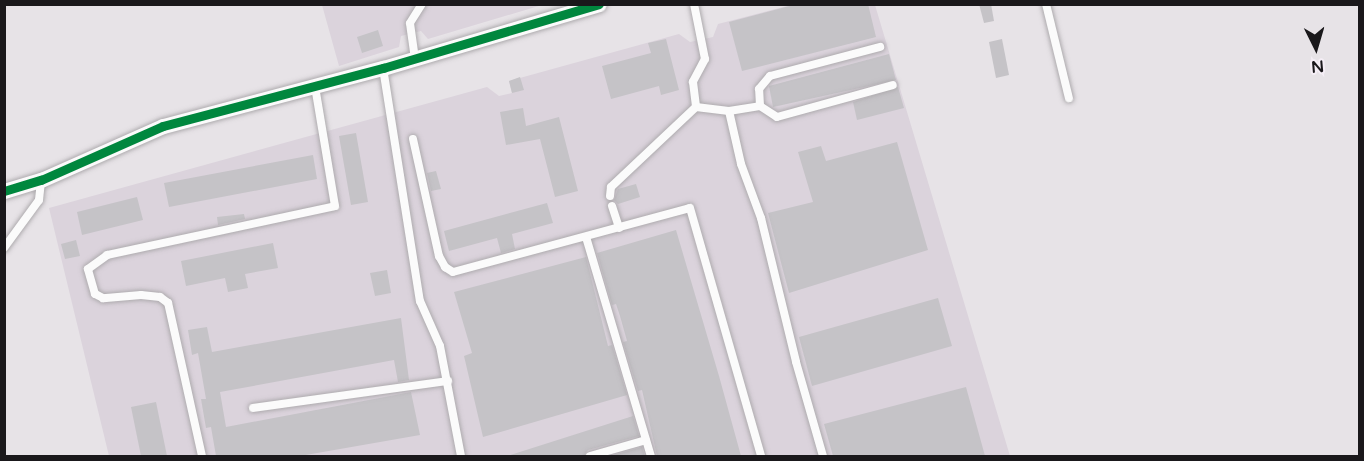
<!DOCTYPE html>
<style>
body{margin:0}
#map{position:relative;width:1364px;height:461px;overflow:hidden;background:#e7e3e7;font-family:"Varela Round",sans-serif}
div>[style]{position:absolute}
.built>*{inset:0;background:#dbd3dc}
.building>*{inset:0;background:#c5c3c7}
.roads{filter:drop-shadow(0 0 2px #aeabae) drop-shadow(0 0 2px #aeabae)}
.service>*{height:8px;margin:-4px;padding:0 4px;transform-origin:4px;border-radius:4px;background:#fbfbfb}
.minor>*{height:15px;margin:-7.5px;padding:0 7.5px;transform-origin:7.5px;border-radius:7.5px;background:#fbfbfb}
.cycleway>*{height:9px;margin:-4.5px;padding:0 4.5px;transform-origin:4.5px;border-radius:4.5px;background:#00873e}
span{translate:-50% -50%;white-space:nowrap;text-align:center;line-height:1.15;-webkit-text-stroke:4.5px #f5eef6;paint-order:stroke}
.frame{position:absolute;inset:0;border:6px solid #1a181b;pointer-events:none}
.north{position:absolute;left:1286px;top:18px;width:60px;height:60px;-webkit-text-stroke:4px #f5eef6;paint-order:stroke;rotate:175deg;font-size:16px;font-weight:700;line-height:24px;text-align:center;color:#1a181b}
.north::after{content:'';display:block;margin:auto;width:21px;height:27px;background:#1a181b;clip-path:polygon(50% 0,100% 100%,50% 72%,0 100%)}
</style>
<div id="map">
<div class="built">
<div style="clip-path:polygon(322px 5px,542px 5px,428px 39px,421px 31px,401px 36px,399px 47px,339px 66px)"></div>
<div style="clip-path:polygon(791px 5px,875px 5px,1010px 456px,109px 456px,49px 208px,487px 87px,499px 96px,512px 93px,509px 81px,679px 34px,690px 42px,713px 37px,718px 24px)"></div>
</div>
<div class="building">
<div style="clip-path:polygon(797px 4px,868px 4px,876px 37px,742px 71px,729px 22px)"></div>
<div style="clip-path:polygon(979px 4px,991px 4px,994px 21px,984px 23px)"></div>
<div style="clip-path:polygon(378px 30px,383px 46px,362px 53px,357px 37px)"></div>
<div style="clip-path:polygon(666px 39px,679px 90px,661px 95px,659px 86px,611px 99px,602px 66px,651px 53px,648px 43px)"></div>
<div style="clip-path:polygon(1002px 39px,1009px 75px,996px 78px,989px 42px)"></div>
<div style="clip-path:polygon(889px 54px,896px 80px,773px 107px,769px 86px)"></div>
<div style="clip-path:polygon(520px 77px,524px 90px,512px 93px,509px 81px)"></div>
<div style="clip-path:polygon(898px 87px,904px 108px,857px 120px,853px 102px)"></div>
<div style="clip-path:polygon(523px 108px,526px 126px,559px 117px,578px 191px,555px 197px,540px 139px,506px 145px,500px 112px)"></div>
<div style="clip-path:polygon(356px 133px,368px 202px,351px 205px,339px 136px)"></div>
<div style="clip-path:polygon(897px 142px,928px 250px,789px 293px,768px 213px,813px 202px,798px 152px,821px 146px,826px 161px)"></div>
<div style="clip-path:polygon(313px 155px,317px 179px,169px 207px,164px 183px)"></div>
<div style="clip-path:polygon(436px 171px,441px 189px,431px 191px,427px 173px)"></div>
<div style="clip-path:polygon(636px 184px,640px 197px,618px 204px,614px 200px,618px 189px)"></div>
<div style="clip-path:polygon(137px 197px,143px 220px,82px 235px,77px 212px)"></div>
<div style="clip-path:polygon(547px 203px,553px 223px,512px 234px,515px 249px,501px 253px,497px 238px,449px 251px,444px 231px)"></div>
<div style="clip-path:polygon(244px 214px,245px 219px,218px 225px,217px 217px)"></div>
<div style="clip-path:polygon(676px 230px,719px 376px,741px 456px,657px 456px,642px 390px,638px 391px,623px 342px,627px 341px,620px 316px,616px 304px,612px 305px,597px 253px)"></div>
<div style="clip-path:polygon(76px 240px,80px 256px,65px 259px,61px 244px)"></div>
<div style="clip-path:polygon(273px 243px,278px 268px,245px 274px,248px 288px,228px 292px,225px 278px,186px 286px,181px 261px)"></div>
<div style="clip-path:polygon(586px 257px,608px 346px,612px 345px,627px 395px,483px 437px,464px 356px,472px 353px,454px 292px)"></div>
<div style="clip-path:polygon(387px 270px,391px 293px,375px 296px,370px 273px)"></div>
<div style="clip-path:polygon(938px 298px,952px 346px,812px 386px,799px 337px)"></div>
<div style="clip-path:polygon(401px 318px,409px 380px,398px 382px,394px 360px,220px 392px,226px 427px,411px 392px,420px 435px,300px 456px,216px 456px,211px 427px,206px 428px,201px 399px,206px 399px,198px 353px,192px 355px,188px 330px,207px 327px,212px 352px)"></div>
<div style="clip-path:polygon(966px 387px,985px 456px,833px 456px,824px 424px)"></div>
<div style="clip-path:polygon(156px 402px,167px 456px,141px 456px,131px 407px)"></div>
<div style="clip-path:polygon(633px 416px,639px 436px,588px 450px,584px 456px,507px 456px)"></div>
<div style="clip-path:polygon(642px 447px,645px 456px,610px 456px)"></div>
</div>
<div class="roads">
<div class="service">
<div style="left:694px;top:4px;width:56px;rotate:78.7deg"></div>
<div style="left:705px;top:59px;width:26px;rotate:118deg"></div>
<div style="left:693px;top:82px;width:25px;rotate:83deg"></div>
<div style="left:696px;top:107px;width:33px;rotate:7deg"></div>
<div style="left:729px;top:111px;width:54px;rotate:77.2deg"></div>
<div style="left:741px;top:164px;width:58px;rotate:69.7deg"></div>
<div style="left:761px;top:218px;width:148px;rotate:76.3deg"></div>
<div style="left:796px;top:362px;width:98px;rotate:74deg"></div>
<div style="left:1046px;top:4px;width:97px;rotate:76.3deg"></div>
<div style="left:415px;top:59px;width:36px;rotate:-98deg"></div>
<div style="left:410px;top:23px;width:22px;rotate:-58deg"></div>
<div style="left:383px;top:68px;width:236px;rotate:81deg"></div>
<div style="left:420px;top:301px;width:49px;rotate:66deg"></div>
<div style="left:440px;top:346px;width:112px;rotate:79.2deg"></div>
<div style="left:760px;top:106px;width:17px;rotate:-93deg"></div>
<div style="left:759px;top:89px;width:17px;rotate:-50deg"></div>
<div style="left:770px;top:76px;width:114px;rotate:-14.8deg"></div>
<div style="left:729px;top:111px;width:31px;rotate:-9deg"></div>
<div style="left:760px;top:106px;width:20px;rotate:33deg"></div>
<div style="left:777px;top:117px;width:120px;rotate:-15.4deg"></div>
<div style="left:413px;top:139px;width:120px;rotate:77.5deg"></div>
<div style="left:439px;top:256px;width:13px;rotate:61deg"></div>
<div style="left:445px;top:267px;width:9px;rotate:32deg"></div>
<div style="left:453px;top:272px;width:245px;rotate:-15.1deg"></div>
<div style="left:690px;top:208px;width:258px;rotate:74deg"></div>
<div style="left:610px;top:196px;width:9px;rotate:-84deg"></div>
<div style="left:611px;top:187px;width:117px;rotate:-43.3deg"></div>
<div style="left:612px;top:206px;width:23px;rotate:72deg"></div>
<div style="left:586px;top:237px;width:228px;rotate:73.5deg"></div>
<div style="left:4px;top:248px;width:59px;rotate:-53.9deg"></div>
<div style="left:39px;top:200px;width:20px;rotate:-84deg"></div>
<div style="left:253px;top:408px;width:197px;rotate:-7.9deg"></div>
<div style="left:202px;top:456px;width:157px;rotate:-102.5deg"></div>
<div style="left:168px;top:303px;width:10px;rotate:-143deg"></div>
<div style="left:160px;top:297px;width:19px;rotate:-174deg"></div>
<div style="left:141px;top:295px;width:38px;rotate:175deg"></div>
<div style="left:103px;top:298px;width:9px;rotate:-153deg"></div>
<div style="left:95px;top:294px;width:26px;rotate:-106deg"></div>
<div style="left:88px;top:269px;width:24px;rotate:-36deg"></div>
<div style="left:107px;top:255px;width:233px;rotate:-12.1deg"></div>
<div style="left:335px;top:206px;width:121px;rotate:-99.5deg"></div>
<div style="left:590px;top:456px;width:58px;rotate:-15.9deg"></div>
</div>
<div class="minor">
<div style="left:4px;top:191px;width:39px;rotate:-17deg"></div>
<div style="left:41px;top:180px;width:133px;rotate:-23.9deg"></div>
<div style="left:163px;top:126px;width:228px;rotate:-14.8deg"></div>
<div style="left:383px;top:68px;width:225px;rotate:-16.5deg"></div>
</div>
</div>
<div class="cycleway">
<div style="left:4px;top:191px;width:39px;rotate:-17deg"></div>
<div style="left:41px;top:180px;width:133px;rotate:-23.9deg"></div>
<div style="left:163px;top:126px;width:228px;rotate:-14.8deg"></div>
<div style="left:383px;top:68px;width:225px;rotate:-16.5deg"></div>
</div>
<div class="frame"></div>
<div class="north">N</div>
</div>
